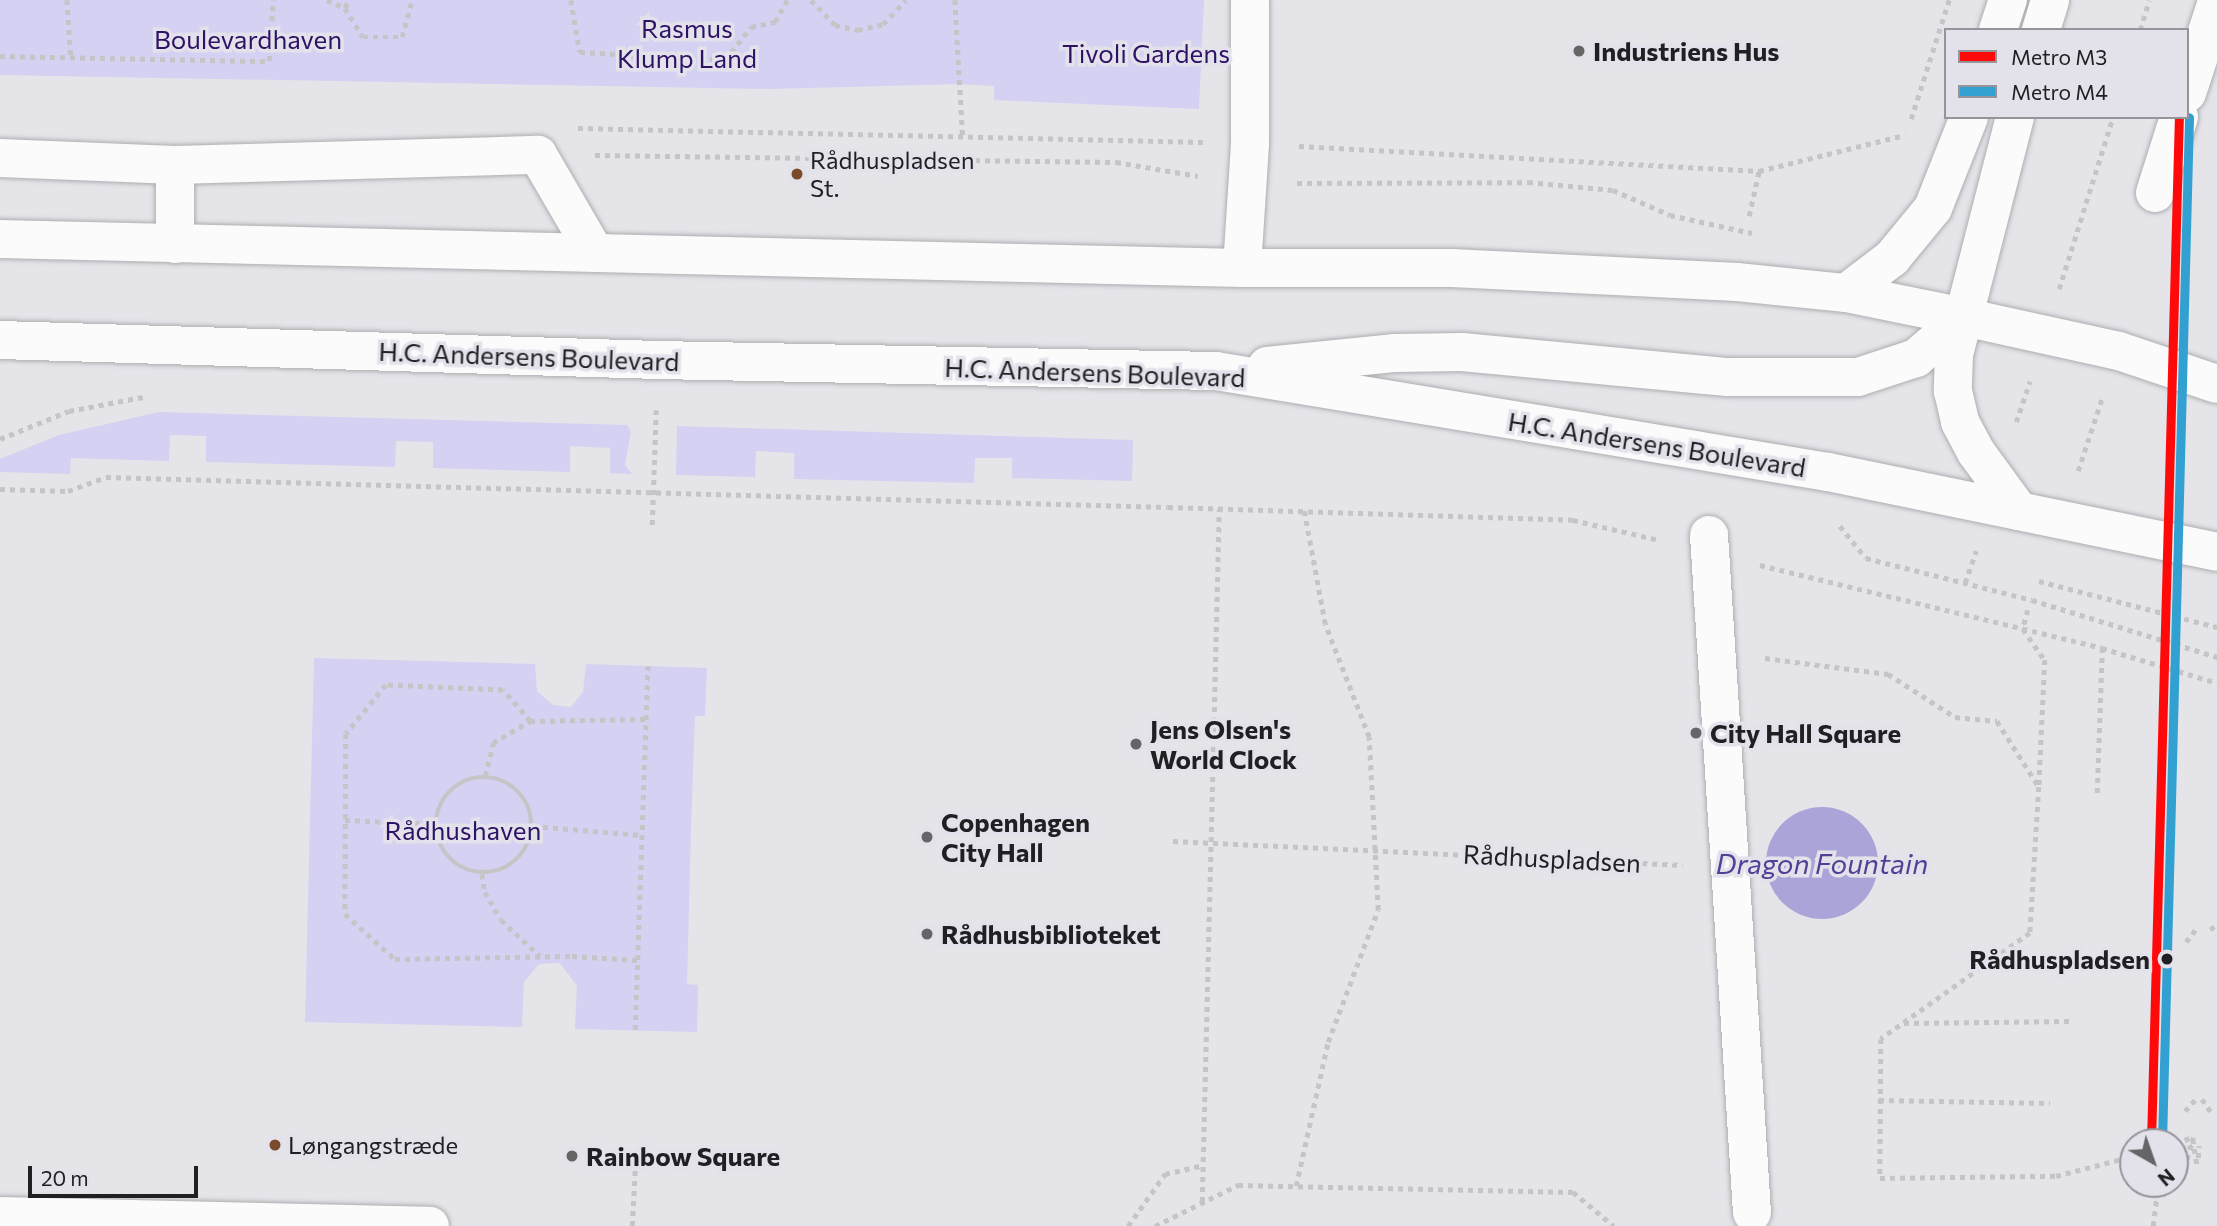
<!DOCTYPE html>
<meta charset="utf-8">
<style>
body{margin:0}
#map{position:relative;width:2217px;height:1226px;overflow:hidden;background:#e4e4e9;font-family:Commissioner,sans-serif}
div>[style]{position:absolute}
.green>*{inset:0;background:#d5d1f2}
.water>*{inset:0;background:#aba4d8}
.round{border-radius:50%}
.path>*{height:4.5px;margin-top:-2.25px;transform-origin:0;background:repeating-linear-gradient(90deg,#c5c5c7 0 5px,transparent 0 10px)}
.path>.ring{margin:-2.25px;padding:0;box-sizing:content-box;background:none;border:4.5px solid #c5c5c7;border-radius:50%}
.roads{filter:drop-shadow(0 0 2px #aeaeb1) drop-shadow(0 0 2px #aeaeb1)}
.minor>*{height:38px;margin:-19px;padding:0 19px;transform-origin:19px;border-radius:19px;background:#fbfbfc}
.metro-1>*{height:9px;margin:-4.5px;padding:0 4.5px;transform-origin:4.5px;border-radius:4.5px;background:#ff0a0a}
.metro-2>*{height:9px;margin:-4.5px;padding:0 4.5px;transform-origin:4.5px;border-radius:4.5px;background:#33a0d2}
.dots>*{width:19px;height:19px;translate:-50% -50%;box-sizing:border-box;border:4px solid #e3e2eb;border-radius:50%}
span{translate:-50% -50%;white-space:nowrap;text-align:center;line-height:1.15;-webkit-text-stroke:7px #e3e2eb;paint-order:stroke}
.bus-label{font-size:24px;color:#202023}
.left{translate:0 -50%;text-align:left}
.park-label{font-size:26px;color:#2e1266}
.poi-label{font-size:26px;color:#202023;font-weight:700}
.street-label{font-size:26px;color:#202023}
.stop-label{font-size:26px;color:#202023;font-weight:700}
.right{translate:-100% -50%;text-align:right}
.water-label{font-size:28px;color:#533f95;font-style:italic}
.legend{position:absolute;left:1944px;top:28px;width:245px;height:91px;box-sizing:border-box;background:#e3e2eb;border:2px solid #95949b;margin:0;padding:9px 12px;list-style:none;font-size:21px;color:#202023}
.legend li{display:flex;align-items:center;gap:14px;height:35px}
.legend b{width:35px;border:2px solid #95949b}
.north{position:absolute;left:2119px;top:1128px;width:70px;height:70px;box-sizing:border-box;background:#e3e2eb;border:2px solid #95949b;border-radius:50%;rotate:140deg;font-size:19px;font-weight:700;line-height:28px;text-align:center;color:#202023}
.north::after{content:'';display:block;margin:auto;width:24px;height:32px;background:#656568;clip-path:polygon(50% 0,100% 100%,50% 72%,0 100%)}
.scale{position:absolute;left:28px;top:1166px;width:170px;height:32px;box-sizing:border-box;border:4px solid #202023;border-top:0;padding-left:9px;font-size:21px;line-height:24px;white-space:nowrap;color:#202023;-webkit-text-stroke:5px #e3e2eb;paint-order:stroke}
</style>
<div id="map">
<div class="green">
<div style="clip-path:polygon(0 0,1204px 0,1199px 109px,994px 100px,994px 86px,960px 84px,770px 89px,0 75px)"></div>
<div style="clip-path:polygon(159px 412px,627px 425px,631px 432px,625px 465px,632px 474px,610px 473px,610px 448px,570px 446px,570px 472px,433px 468px,433px 442px,396px 441px,395px 467px,206px 462px,206px 436px,170px 435px,169px 461px,71px 458px,70px 474px,0 472px,0 459px,59px 435px)"></div>
<div style="clip-path:polygon(677px 426px,1133px 440px,1132px 481px,1012px 478px,1012px 458px,975px 458px,974px 483px,794px 479px,794px 453px,756px 451px,755px 477px,676px 475px)"></div>
<div style="clip-path:polygon(314px 658px,535px 664px,537px 691px,553px 705px,571px 707px,583px 692px,586px 664px,707px 668px,705px 716px,695px 716px,691px 829px,687px 984px,698px 985px,697px 1032px,575px 1029px,577px 986px,560px 963px,539px 964px,524px 982px,522px 1027px,305px 1022px)"></div>
</div>
<div class="water">
<div class="round" style="left:1766px;top:807px;width:112px;height:112px"></div>
</div>
<div class="path">
<div style="left:67px;top:0;width:57px;rotate:86deg"></div>
<div style="left:327px;top:0;width:20px;rotate:24deg"></div>
<div style="left:345px;top:8px;width:9px;rotate:-69deg"></div>
<div style="left:571px;top:0;width:53px;rotate:80.2deg"></div>
<div style="left:580px;top:52px;width:145px;rotate:3.2deg"></div>
<div style="left:725px;top:60px;width:42px;rotate:-51.8deg"></div>
<div style="left:751px;top:27px;width:25px;rotate:-12deg"></div>
<div style="left:775px;top:22px;width:25px;rotate:-61deg"></div>
<div style="left:811px;top:0;width:35px;rotate:46deg"></div>
<div style="left:835px;top:25px;width:24px;rotate:12deg"></div>
<div style="left:858px;top:30px;width:26px;rotate:-13deg"></div>
<div style="left:883px;top:24px;width:33px;rotate:-46deg"></div>
<div style="left:955px;top:0;width:137px;rotate:86.7deg"></div>
<div style="left:345px;top:8px;width:34px;rotate:58deg"></div>
<div style="left:363px;top:37px;width:39px"></div>
<div style="left:402px;top:37px;width:38px;rotate:-75deg"></div>
<div style="left:2140px;top:30px;width:31px;rotate:-73deg"></div>
<div style="left:0;top:56px;width:269px;rotate:1.1deg"></div>
<div style="left:269px;top:61px;width:61px;rotate:-86.2deg"></div>
<div style="left:1911px;top:119px;width:125px;rotate:-72.3deg"></div>
<div style="left:578px;top:128px;width:625px;rotate:1.28deg"></div>
<div style="left:1299px;top:146px;width:461px;rotate:3.1deg"></div>
<div style="left:1759px;top:171px;width:150px;rotate:-13.9deg"></div>
<div style="left:595px;top:155px;width:521px;rotate:0.77deg"></div>
<div style="left:1116px;top:162px;width:83px;rotate:9.7deg"></div>
<div style="left:1297px;top:183px;width:231px;rotate:-0.2deg"></div>
<div style="left:1528px;top:182px;width:85px;rotate:5.4deg"></div>
<div style="left:1613px;top:190px;width:62px;rotate:23.7deg"></div>
<div style="left:1670px;top:215px;width:84px;rotate:12.4deg"></div>
<div style="left:1749px;top:216px;width:46px;rotate:-77.5deg"></div>
<div style="left:2059px;top:289px;width:180px;rotate:-72.6deg"></div>
<div style="left:2016px;top:422px;width:43px;rotate:-71.1deg"></div>
<div style="left:0;top:439px;width:74px;rotate:-22.1deg"></div>
<div style="left:69px;top:411px;width:75px;rotate:-10.7deg"></div>
<div style="left:2078px;top:471px;width:77px;rotate:-71.8deg"></div>
<div style="left:0;top:489px;width:68px;rotate:1.7deg"></div>
<div style="left:68px;top:491px;width:40px;rotate:-20.2deg"></div>
<div style="left:106px;top:477px;width:1062px;rotate:1.62deg"></div>
<div style="left:1168px;top:507px;width:405px;rotate:1.8deg"></div>
<div style="left:1573px;top:520px;width:88px;rotate:13.1deg"></div>
<div style="left:652px;top:525px;width:115px;rotate:-88deg"></div>
<div style="left:1840px;top:526px;width:41px;rotate:50.9deg"></div>
<div style="left:1866px;top:558px;width:171px;rotate:14.2deg"></div>
<div style="left:2032px;top:600px;width:194px;rotate:17.1deg"></div>
<div style="left:1760px;top:565px;width:352px;rotate:13.6deg"></div>
<div style="left:2102px;top:648px;width:120px;rotate:16.9deg"></div>
<div style="left:2039px;top:581px;width:184px;rotate:14.5deg"></div>
<div style="left:1965px;top:583px;width:34px;rotate:-71deg"></div>
<div style="left:2028px;top:610px;width:20px;rotate:105deg"></div>
<div style="left:2023px;top:629px;width:38px;rotate:55deg"></div>
<div style="left:2045px;top:660px;width:126px;rotate:92.7deg"></div>
<div style="left:1765px;top:658px;width:124px;rotate:7.4deg"></div>
<div style="left:1888px;top:674px;width:80px;rotate:32.7deg"></div>
<div style="left:1955px;top:717px;width:42px;rotate:5.4deg"></div>
<div style="left:1997px;top:721px;width:78px;rotate:57.5deg"></div>
<div style="left:2039px;top:787px;width:146px;rotate:93.5deg"></div>
<div style="left:2030px;top:933px;width:183px;rotate:144.6deg"></div>
<div style="left:1881px;top:1039px;width:139px;rotate:90.4deg"></div>
<div style="left:1880px;top:1178px;width:176px;rotate:-0.7deg"></div>
<div style="left:2056px;top:1176px;width:80px;rotate:-14.6deg"></div>
<div style="left:530px;top:721px;width:41px;rotate:-131.1deg"></div>
<div style="left:503px;top:690px;width:117px;rotate:-177.6deg"></div>
<div style="left:386px;top:685px;width:63px;rotate:129.2deg"></div>
<div style="left:346px;top:734px;width:180px;rotate:90.3deg"></div>
<div style="left:345px;top:914px;width:67px;rotate:42deg"></div>
<div style="left:395px;top:959px;width:177px;rotate:-1deg"></div>
<div style="left:572px;top:956px;width:65px;rotate:3.5deg"></div>
<div style="left:485px;top:776px;width:34px;rotate:-76deg"></div>
<div style="left:493px;top:743px;width:43px;rotate:-30.7deg"></div>
<div style="left:530px;top:721px;width:116px;rotate:-1deg"></div>
<div class="ring" style="left:436px;top:777px;width:91.5px;height:91.5px"></div>
<div style="left:2097px;top:793px;width:145px;rotate:-88deg"></div>
<div style="left:345px;top:820px;width:89px;rotate:2.6deg"></div>
<div style="left:533px;top:826px;width:109px;rotate:4.7deg"></div>
<div style="left:1173px;top:841px;width:510px;rotate:2.7deg"></div>
<div style="left:482px;top:874px;width:18px;rotate:81deg"></div>
<div style="left:485px;top:892px;width:32px;rotate:60deg"></div>
<div style="left:501px;top:920px;width:53px;rotate:42.7deg"></div>
<div style="left:2211px;top:926px;width:10px;rotate:53deg"></div>
<div style="left:2186px;top:942px;width:20px;rotate:-53deg"></div>
<div style="left:1904px;top:1023px;width:168px;rotate:-0.7deg"></div>
<div style="left:635px;top:1030px;width:364px;rotate:-88deg"></div>
<div style="left:2202px;top:1099px;width:16px;rotate:55deg"></div>
<div style="left:1879px;top:1100px;width:171px;rotate:1deg"></div>
<div style="left:2185px;top:1111px;width:15px;rotate:-48deg"></div>
<div style="left:2193px;top:1139px;width:30px;rotate:81deg"></div>
<div style="left:2175px;top:1143px;width:19px;rotate:-18deg"></div>
<div style="left:2184px;top:1157px;width:11px;rotate:-85deg"></div>
<div style="left:2198px;top:1158px;width:12px;rotate:-85deg"></div>
<div style="left:2184px;top:1169px;width:33px;rotate:-74deg"></div>
<div style="left:1296px;top:1186px;width:148px;rotate:-77.5deg"></div>
<div style="left:1328px;top:1042px;width:141px;rotate:-69.3deg"></div>
<div style="left:1378px;top:910px;width:173px;rotate:-93deg"></div>
<div style="left:1369px;top:737px;width:121px;rotate:-111.3deg"></div>
<div style="left:1325px;top:624px;width:115px;rotate:-100.5deg"></div>
<div style="left:1202px;top:1202px;width:693px;rotate:-88.59deg"></div>
<div style="left:632px;top:1226px;width:74px;rotate:-86.9deg"></div>
<div style="left:1128px;top:1226px;width:64px;rotate:-54.6deg"></div>
<div style="left:1165px;top:1174px;width:39px;rotate:-13deg"></div>
<div style="left:1155px;top:1226px;width:93px;rotate:-26.3deg"></div>
<div style="left:1238px;top:1185px;width:335px;rotate:1.2deg"></div>
<div style="left:1573px;top:1192px;width:53px;rotate:39.7deg"></div>
<div style="left:2153px;top:1226px;width:42px;rotate:-83.2deg"></div>
</div>
<div class="roads">
<div class="minor">
<div style="left:1998px;top:30px;width:32px;rotate:-72deg"></div>
<div style="left:2041px;top:30px;width:31px;rotate:-73deg"></div>
<div style="left:2187px;top:93px;width:97px;rotate:-71.9deg"></div>
<div style="left:2015px;top:117px;width:245px;rotate:104.4deg"></div>
<div style="left:1954px;top:354px;width:37px;rotate:92deg"></div>
<div style="left:1953px;top:391px;width:32px;rotate:77deg"></div>
<div style="left:1960px;top:422px;width:34px;rotate:62deg"></div>
<div style="left:1976px;top:452px;width:73px;rotate:53.9deg"></div>
<div style="left:0;top:158px;width:175px;rotate:2.3deg"></div>
<div style="left:175px;top:165px;width:363px;rotate:-1.6deg"></div>
<div style="left:538px;top:155px;width:113px;rotate:59.8deg"></div>
<div style="left:2155px;top:193px;width:80px;rotate:-72.5deg"></div>
<div style="left:0;top:239px;width:1242px;rotate:1.34deg"></div>
<div style="left:1242px;top:268px;width:210px"></div>
<div style="left:1452px;top:268px;width:285px;rotate:2.8deg"></div>
<div style="left:1737px;top:282px;width:110px;rotate:5.8deg"></div>
<div style="left:1846px;top:293px;width:120px;rotate:11.5deg"></div>
<div style="left:1964px;top:317px;width:159px;rotate:12.4deg"></div>
<div style="left:2119px;top:351px;width:103px;rotate:18.6deg"></div>
<div style="left:175px;top:244px;width:79px;rotate:-90deg"></div>
<div style="left:1242px;top:268px;width:125px;rotate:-86.3deg"></div>
<div style="left:1250px;top:143px;width:143px;rotate:-90deg"></div>
<div style="left:1846px;top:293px;width:58px;rotate:-37.3deg"></div>
<div style="left:1892px;top:258px;width:65px;rotate:-50.6deg"></div>
<div style="left:1933px;top:208px;width:98px;rotate:-68.4deg"></div>
<div style="left:0;top:340px;width:657px;rotate:1.74deg"></div>
<div style="left:657px;top:360px;width:559px;rotate:1.13deg"></div>
<div style="left:1216px;top:371px;width:620px;rotate:9.37deg"></div>
<div style="left:1828px;top:472px;width:397px;rotate:11.6deg"></div>
<div style="left:1267px;top:366px;width:129px;rotate:-5.8deg"></div>
<div style="left:1395px;top:353px;width:67px;rotate:-0.9deg"></div>
<div style="left:1462px;top:352px;width:267px;rotate:5.4deg"></div>
<div style="left:1728px;top:377px;width:130px"></div>
<div style="left:1858px;top:377px;width:61px;rotate:-18.1deg"></div>
<div style="left:1916px;top:358px;width:63px;rotate:-40.5deg"></div>
<div style="left:1709px;top:535px;width:679px;rotate:86.37deg"></div>
<div style="left:0;top:1216px;width:430px;rotate:1.3deg"></div>
</div>
</div>
<div class="metro-1">
<div style="left:2151px;top:1142px;width:1025px;rotate:-88.44deg"></div>
</div>
<div class="metro-2">
<div style="left:2162px;top:1142px;width:1025px;rotate:-88.49deg"></div>
</div>
<div class="dots">
<div style="left:1579px;top:51px;background:#656568"></div>
<div style="left:797px;top:174px;background:#7a4b2a"></div>
<div style="left:1696px;top:733px;background:#656568"></div>
<div style="left:1136px;top:744px;background:#656568"></div>
<div style="left:927px;top:837px;background:#656568"></div>
<div style="left:927px;top:934px;background:#656568"></div>
<div style="left:2167px;top:959px;background:#202023"></div>
<div style="left:275px;top:1145px;background:#7a4b2a"></div>
<div style="left:572px;top:1156px;background:#656568"></div>
</div>
<div class="bus-label">
<span class="left" style="left:810px;top:174px">Rådhuspladsen<br>St.</span>
<span class="left" style="left:288px;top:1145px">Løngangstræde</span>
</div>
<div class="park-label">
<span style="left:687px;top:43px">Rasmus<br>Klump Land</span>
<span style="left:248px;top:39px">Boulevardhaven</span>
<span style="left:1146px;top:53px">Tivoli Gardens</span>
<span style="left:463px;top:830px">Rådhushaven</span>
</div>
<div class="poi-label">
<span class="left" style="left:1593px;top:51px">Industriens Hus</span>
<span class="left" style="left:1150px;top:744px">Jens Olsen's<br>World Clock</span>
<span class="left" style="left:1710px;top:733px">City Hall Square</span>
<span class="left" style="left:941px;top:837px">Copenhagen<br>City Hall</span>
<span class="left" style="left:941px;top:934px">Rådhusbiblioteket</span>
<span class="left" style="left:586px;top:1156px">Rainbow Square</span>
</div>
<div class="street-label">
<span style="left:529px;top:356px;rotate:2deg">H.C. Andersens Boulevard</span>
<span style="left:1095px;top:372px;rotate:2deg">H.C. Andersens Boulevard</span>
<span style="left:1657px;top:444px;rotate:9deg">H.C. Andersens Boulevard</span>
<span style="left:1552px;top:858px;rotate:3deg">Rådhuspladsen</span>
</div>
<div class="stop-label">
<span class="right" style="left:2150px;top:959px">Rådhuspladsen</span>
</div>
<div class="water-label">
<span style="left:1822px;top:863px">Dragon Fountain</span>
</div>
<ul class="legend">
<li><b style="height:9px;background:#ff0a0a"></b>Metro M3</li>
<li><b style="height:9px;background:#33a0d2"></b>Metro M4</li>
</ul>
<div class="north">N</div>
<div class="scale">20 m</div>
</div>
